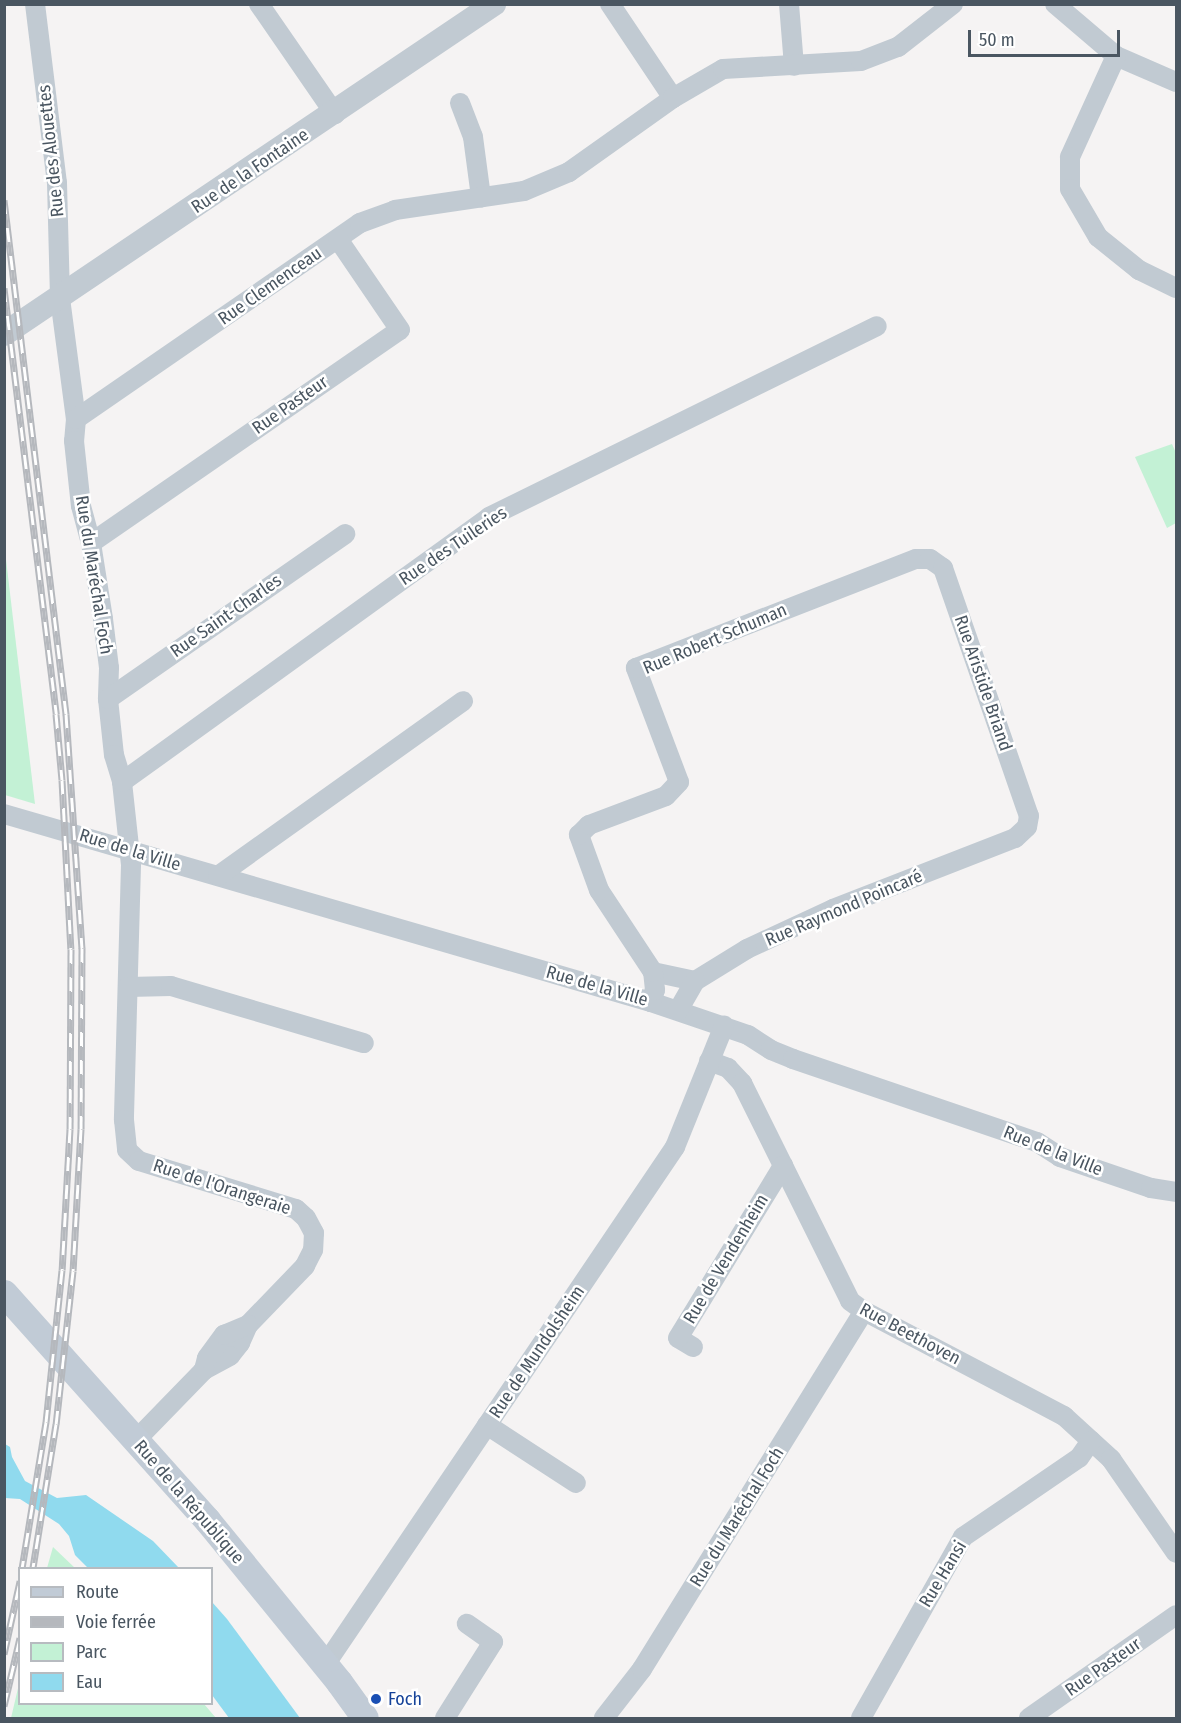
<!DOCTYPE html>
<meta charset="utf-8">
<style>
body{margin:0}
#map{position:relative;width:1181px;height:1723px;overflow:hidden;background:#f5f3f3;font-family:"Fira Sans Condensed",sans-serif}
div>[style]{position:absolute}
.green>*{inset:0;background:#c3f1d5}
.water>*{inset:0;background:#90daee}
.minor>*{height:20px;margin:-10px;padding:0 10px;transform-origin:10px;border-radius:10px;background:#c1cad2}
.tertiary>*{height:24px;margin:-12px;padding:0 12px;transform-origin:12px;border-radius:12px;background:#c1cad2}
.secondary>*{height:27px;margin:-13.5px;padding:0 13.5px;transform-origin:13.5px;border-radius:13.5px;background:#c1cbd6}
.rail>*{height:7px;margin-top:-3.5px;transform-origin:0;background:repeating-linear-gradient(90deg,#fff 0 14px,#b5b8bd 0 28px);box-sizing:border-box;border-block:2px solid #b5b8bd}
.dots>*{width:16px;height:16px;translate:-50% -50%;box-sizing:border-box;border:3px solid #fff;border-radius:50%}
span{translate:-50% -50%;white-space:nowrap;text-align:center;line-height:1.15;-webkit-text-stroke:5px #fff;paint-order:stroke}
.street-label{font-size:18px;color:#4a5661}
.transit-label{font-size:18px;color:#164399}
.left{translate:0 -50%;text-align:left}
.frame{position:absolute;inset:0;border:6px solid #4a5661;pointer-events:none}
.legend{position:absolute;left:18px;top:1567px;width:195px;height:138px;box-sizing:border-box;background:#fff;border:2px solid #b7bbc0;margin:0;padding:8px 10px;list-style:none;font-size:18px;color:#4a5661}
.legend li{display:flex;align-items:center;gap:12px;height:30px}
.legend b{width:30px;border:2px solid #b7bbc0}
.scale{position:absolute;left:968px;top:30px;width:152px;height:27px;box-sizing:border-box;border:3px solid #4a5661;border-top:0;padding-left:8px;font-size:18px;line-height:21px;white-space:nowrap;color:#4a5661;-webkit-text-stroke:4px #fff;paint-order:stroke}
</style>
<div id="map">
<div class="green">
<div style="clip-path:polygon(1172px 444px,1176px 453px,1176px 523px,1167px 528px,1135px 457px)"></div>
<div style="clip-path:polygon(4px 551px,5px 551px,35px 804px,5px 795px)"></div>
<div style="clip-path:polygon(53px 1547px,75px 1568px,47px 1568px)"></div>
<div style="clip-path:polygon(19px 1684px,20px 1704px,204px 1704px,216px 1718px,11px 1718px)"></div>
</div>
<div class="water">
<div style="clip-path:polygon(5px 1444px,10px 1447px,12px 1457px,25px 1481px,57px 1498px,86px 1495px,153px 1541px,179px 1568px,88px 1568px,75px 1555px,69px 1536px,59px 1524px,20px 1499px,5px 1498px)"></div>
<div style="clip-path:polygon(212px 1602px,227px 1619px,300px 1718px,229px 1718px,212px 1695px)"></div>
</div>
<div class="minor">
<div style="left:35px;top:4px;width:180px;rotate:83deg"></div>
<div style="left:57px;top:183px;width:115px;rotate:88.5deg"></div>
<div style="left:60px;top:298px;width:122px;rotate:82.5deg"></div>
<div style="left:76px;top:419px;width:22px;rotate:95deg"></div>
<div style="left:74px;top:441px;width:65px;rotate:83.9deg"></div>
<div style="left:81px;top:506px;width:38px;rotate:75deg"></div>
<div style="left:91px;top:543px;width:77px;rotate:81deg"></div>
<div style="left:103px;top:619px;width:49px;rotate:83deg"></div>
<div style="left:109px;top:668px;width:31px;rotate:92deg"></div>
<div style="left:108px;top:699px;width:56px;rotate:83.9deg"></div>
<div style="left:114px;top:755px;width:28px;rotate:73deg"></div>
<div style="left:122px;top:782px;width:83px;rotate:83.8deg"></div>
<div style="left:131px;top:865px;width:255px;rotate:91.6deg"></div>
<div style="left:124px;top:1120px;width:30px;rotate:84deg"></div>
<div style="left:127px;top:1150px;width:16px;rotate:43deg"></div>
<div style="left:139px;top:1161px;width:164px;rotate:17deg"></div>
<div style="left:296px;top:1209px;width:13px;rotate:42deg"></div>
<div style="left:306px;top:1218px;width:17px;rotate:62deg"></div>
<div style="left:314px;top:1233px;width:17px;rotate:93deg"></div>
<div style="left:313px;top:1250px;width:18px;rotate:117deg"></div>
<div style="left:305px;top:1266px;width:82px;rotate:134deg"></div>
<div style="left:248px;top:1325px;width:20px;rotate:114deg"></div>
<div style="left:240px;top:1343px;width:16px;rotate:128deg"></div>
<div style="left:230px;top:1356px;width:30px;rotate:152deg"></div>
<div style="left:204px;top:1370px;width:99px;rotate:134.2deg"></div>
<div style="left:259px;top:4px;width:134px;rotate:55.4deg"></div>
<div style="left:610px;top:4px;width:113px;rotate:56.2deg"></div>
<div style="left:789px;top:4px;width:62px;rotate:85.4deg"></div>
<div style="left:1055px;top:4px;width:80px;rotate:40.4deg"></div>
<div style="left:1116px;top:56px;width:65px;rotate:23.4deg"></div>
<div style="left:1116px;top:56px;width:111px;rotate:114.5deg"></div>
<div style="left:1070px;top:157px;width:32px;rotate:90deg"></div>
<div style="left:1070px;top:189px;width:56px;rotate:59.7deg"></div>
<div style="left:1098px;top:237px;width:53px;rotate:38.8deg"></div>
<div style="left:1139px;top:270px;width:41px;rotate:25.9deg"></div>
<div style="left:460px;top:103px;width:36px;rotate:69deg"></div>
<div style="left:473px;top:137px;width:61px;rotate:82.4deg"></div>
<div style="left:76px;top:419px;width:345px;rotate:-34.6deg"></div>
<div style="left:360px;top:223px;width:37px;rotate:-20deg"></div>
<div style="left:395px;top:210px;width:130px;rotate:-8.4deg"></div>
<div style="left:524px;top:191px;width:49px;rotate:-22.9deg"></div>
<div style="left:569px;top:172px;width:128px;rotate:-35.4deg"></div>
<div style="left:673px;top:98px;width:58px;rotate:-30.1deg"></div>
<div style="left:723px;top:69px;width:138px;rotate:-3.3deg"></div>
<div style="left:861px;top:61px;width:40px;rotate:-21deg"></div>
<div style="left:898px;top:47px;width:70px;rotate:-38deg"></div>
<div style="left:91px;top:543px;width:375px;rotate:-34.6deg"></div>
<div style="left:400px;top:330px;width:110px;rotate:-124.3deg"></div>
<div style="left:108px;top:699px;width:289px;rotate:-34.8deg"></div>
<div style="left:122px;top:782px;width:453px;rotate:-35.8deg"></div>
<div style="left:489px;top:517px;width:432px;rotate:-26.2deg"></div>
<div style="left:4px;top:814px;width:674px;rotate:16.2deg"></div>
<div style="left:651px;top:1002px;width:102px;rotate:18.8deg"></div>
<div style="left:748px;top:1035px;width:27px;rotate:33deg"></div>
<div style="left:771px;top:1050px;width:24px;rotate:22deg"></div>
<div style="left:793px;top:1059px;width:258px;rotate:18.8deg"></div>
<div style="left:1037px;top:1142px;width:27px;rotate:33deg"></div>
<div style="left:1060px;top:1157px;width:96px;rotate:18.8deg"></div>
<div style="left:1151px;top:1188px;width:25px;rotate:9deg"></div>
<div style="left:218px;top:876px;width:301px;rotate:-35.5deg"></div>
<div style="left:653px;top:972px;width:43px;rotate:12.1deg"></div>
<div style="left:128px;top:987px;width:43px;rotate:-1.3deg"></div>
<div style="left:171px;top:986px;width:201px;rotate:16.5deg"></div>
<div style="left:651px;top:1002px;width:13px;rotate:-72deg"></div>
<div style="left:655px;top:990px;width:18px;rotate:-96deg"></div>
<div style="left:653px;top:972px;width:98px;rotate:-123.4deg"></div>
<div style="left:599px;top:890px;width:59px;rotate:-110deg"></div>
<div style="left:579px;top:835px;width:14px;rotate:-45deg"></div>
<div style="left:589px;top:825px;width:82px;rotate:-20.6deg"></div>
<div style="left:666px;top:796px;width:19px;rotate:-47deg"></div>
<div style="left:679px;top:782px;width:122px;rotate:-110.7deg"></div>
<div style="left:636px;top:668px;width:300px;rotate:-21.3deg"></div>
<div style="left:916px;top:559px;width:14px"></div>
<div style="left:930px;top:559px;width:16px;rotate:35deg"></div>
<div style="left:943px;top:568px;width:262px;rotate:70.9deg"></div>
<div style="left:1029px;top:816px;width:11px;rotate:100deg"></div>
<div style="left:1027px;top:827px;width:16px;rotate:137deg"></div>
<div style="left:1015px;top:838px;width:195px;rotate:158.7deg"></div>
<div style="left:833px;top:909px;width:95px;rotate:155.1deg"></div>
<div style="left:747px;top:949px;width:61px;rotate:148.4deg"></div>
<div style="left:695px;top:981px;width:34px;rotate:120deg"></div>
<div style="left:709px;top:1061px;width:20px;rotate:20deg"></div>
<div style="left:728px;top:1068px;width:21px;rotate:47deg"></div>
<div style="left:742px;top:1083px;width:243px;rotate:63.6deg"></div>
<div style="left:850px;top:1301px;width:17px;rotate:36deg"></div>
<div style="left:864px;top:1311px;width:226px;rotate:27.7deg"></div>
<div style="left:1064px;top:1416px;width:64px;rotate:42.5deg"></div>
<div style="left:1111px;top:1459px;width:114px;rotate:55.3deg"></div>
<div style="left:693px;top:1347px;width:17px;rotate:-149deg"></div>
<div style="left:678px;top:1338px;width:202px;rotate:-58.6deg"></div>
<div style="left:204px;top:1370px;width:12px;rotate:-76deg"></div>
<div style="left:207px;top:1358px;width:29px;rotate:-54deg"></div>
<div style="left:224px;top:1335px;width:26px;rotate:-23deg"></div>
<div style="left:487px;top:1425px;width:106px;rotate:33.1deg"></div>
<div style="left:325px;top:1665px;width:625px;rotate:-55.95deg"></div>
<div style="left:675px;top:1147px;width:131px;rotate:-68deg"></div>
<div style="left:445px;top:1718px;width:90px;rotate:-57.7deg"></div>
<div style="left:493px;top:1642px;width:32px;rotate:-145deg"></div>
<div style="left:604px;top:1718px;width:62px;rotate:-52.2deg"></div>
<div style="left:642px;top:1669px;width:421px;rotate:-58.2deg"></div>
<div style="left:861px;top:1718px;width:208px;rotate:-60.6deg"></div>
<div style="left:963px;top:1537px;width:140px;rotate:-34.3deg"></div>
<div style="left:1079px;top:1458px;width:21px;rotate:-55deg"></div>
<div style="left:1029px;top:1718px;width:179px;rotate:-35deg"></div>
</div>
<div class="tertiary">
<div style="left:4px;top:334px;width:591px;rotate:-33.96deg"></div>
</div>
<div class="secondary">
<div style="left:4px;top:1293px;width:305px;rotate:48.2deg"></div>
<div style="left:207px;top:1520px;width:209px;rotate:50.8deg"></div>
<div style="left:339px;top:1682px;width:44px;rotate:54.2deg"></div>
</div>
<div class="rail">
<div style="left:4px;top:200px;width:518px;rotate:83.12deg"></div>
<div style="left:66px;top:714px;width:235px;rotate:86.1deg"></div>
<div style="left:82px;top:948px;width:181px;rotate:90.3deg"></div>
<div style="left:81px;top:1129px;width:142px;rotate:93.2deg"></div>
<div style="left:73px;top:1271px;width:154px;rotate:96.3deg"></div>
<div style="left:56px;top:1424px;width:146px;rotate:99.1deg"></div>
<div style="left:4px;top:288px;width:429px;rotate:83deg"></div>
<div style="left:56px;top:714px;width:66px;rotate:84.8deg"></div>
<div style="left:62px;top:780px;width:169px;rotate:87deg"></div>
<div style="left:71px;top:949px;width:180px;rotate:90.3deg"></div>
<div style="left:70px;top:1129px;width:141px;rotate:93.2deg"></div>
<div style="left:62px;top:1270px;width:153px;rotate:96deg"></div>
<div style="left:46px;top:1422px;width:148px;rotate:99.3deg"></div>
<div style="left:4px;top:1654px;width:75px;rotate:-77.6deg"></div>
<div style="left:4px;top:1706px;width:70px;rotate:-76.8deg"></div>
</div>
<div class="dots">
<div style="left:376px;top:1699px;background:#1a4fb4"></div>
</div>
<div class="street-label">
<span style="left:51px;top:151px;rotate:-96deg">Rue des Alouettes</span>
<span style="left:250px;top:171px;rotate:-34deg">Rue de la Fontaine</span>
<span style="left:270px;top:286px;rotate:-35deg">Rue Clemenceau</span>
<span style="left:290px;top:405px;rotate:-35deg">Rue Pasteur</span>
<span style="left:453px;top:546px;rotate:-34deg">Rue des Tuileries</span>
<span style="left:94px;top:575px;rotate:81deg">Rue du Maréchal Foch</span>
<span style="left:226px;top:616px;rotate:-35deg">Rue Saint-Charles</span>
<span style="left:715px;top:639px;rotate:-23deg">Rue Robert Schuman</span>
<span style="left:983px;top:683px;rotate:71deg">Rue Aristide Briand</span>
<span style="left:130px;top:850px;rotate:17deg">Rue de la Ville</span>
<span style="left:844px;top:908px;rotate:-23deg">Rue Raymond Poincaré</span>
<span style="left:597px;top:986px;rotate:16deg">Rue de la Ville</span>
<span style="left:1053px;top:1151px;rotate:22deg">Rue de la Ville</span>
<span style="left:222px;top:1187px;rotate:18deg">Rue de l'Orangeraie</span>
<span style="left:726px;top:1259px;rotate:-59deg">Rue de Vendenheim</span>
<span style="left:910px;top:1334px;rotate:28deg">Rue Beethoven</span>
<span style="left:537px;top:1352px;rotate:-56deg">Rue de Mundolsheim</span>
<span style="left:189px;top:1502px;rotate:49deg">Rue de la République</span>
<span style="left:737px;top:1517px;rotate:-58deg">Rue du Maréchal Foch</span>
<span style="left:943px;top:1574px;rotate:-59deg">Rue Hansi</span>
<span style="left:1103px;top:1667px;rotate:-35deg">Rue Pasteur</span>
</div>
<div class="transit-label">
<span class="left" style="left:388px;top:1699px">Foch</span>
</div>
<div class="frame"></div>
<ul class="legend">
<li><b style="height:8px;background:#c1cbd6"></b>Route</li>
<li><b style="height:8px;background:#b5b8bd"></b>Voie ferrée</li>
<li><b style="height:16px;background:#c3f1d5"></b>Parc</li>
<li><b style="height:16px;background:#90daee"></b>Eau</li>
</ul>
<div class="scale">50 m</div>
</div>
